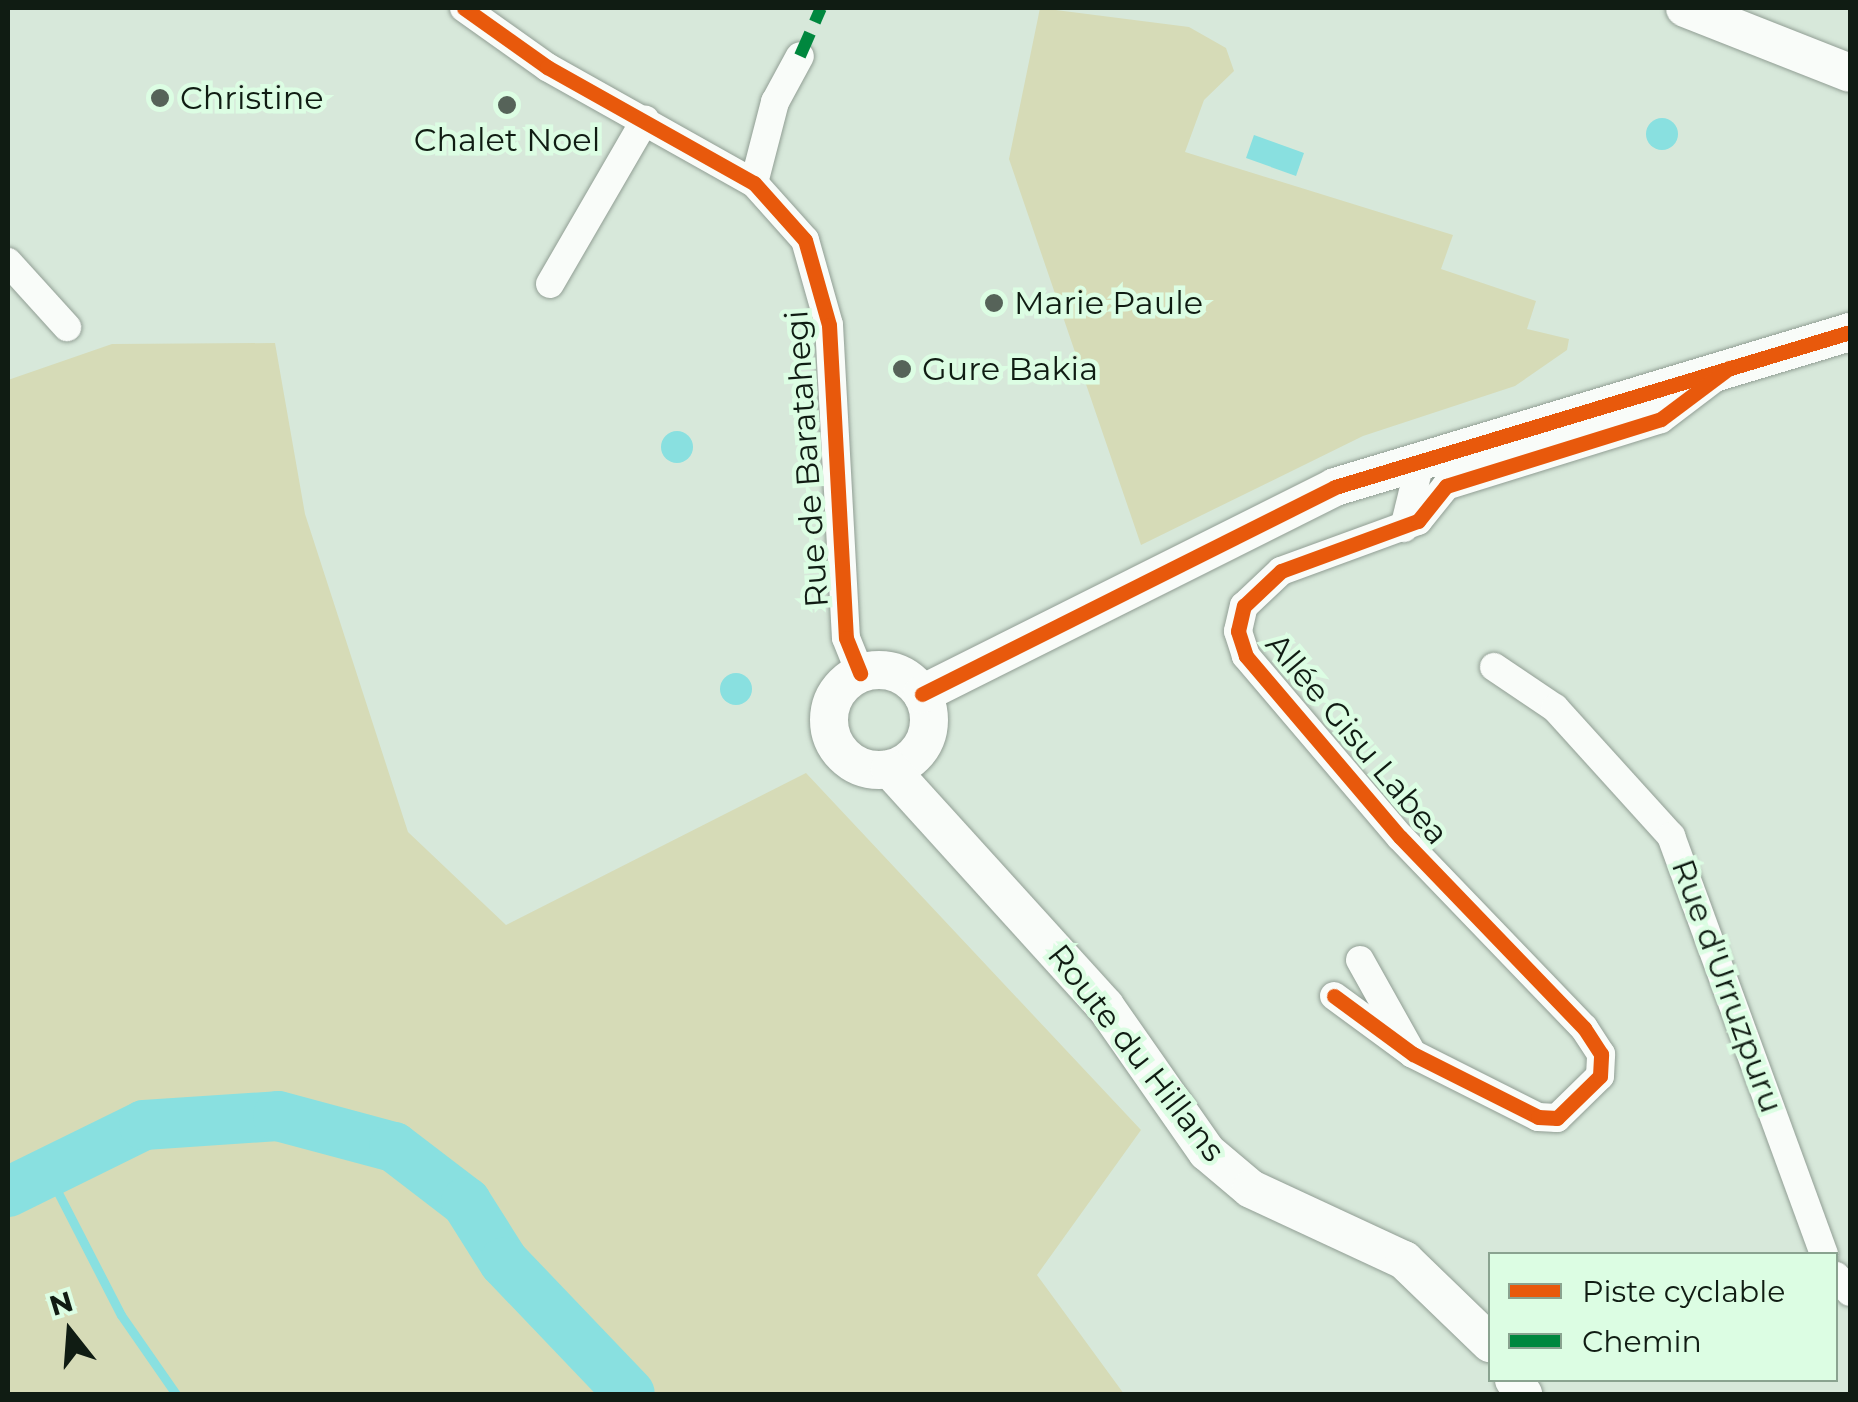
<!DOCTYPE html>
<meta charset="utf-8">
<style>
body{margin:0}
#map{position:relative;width:1858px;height:1402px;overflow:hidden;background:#d7e8da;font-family:Montserrat,sans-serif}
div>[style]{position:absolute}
.green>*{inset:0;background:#d6dbb7}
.water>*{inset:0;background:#89e0e0}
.round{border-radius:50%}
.stream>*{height:9px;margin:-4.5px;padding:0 4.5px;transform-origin:4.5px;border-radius:4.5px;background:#89e0e0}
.river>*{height:50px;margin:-25px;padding:0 25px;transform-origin:25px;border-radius:25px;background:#89e0e0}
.roads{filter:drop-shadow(0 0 2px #919e94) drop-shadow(0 0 2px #919e94)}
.street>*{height:28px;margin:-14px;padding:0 14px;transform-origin:14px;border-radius:14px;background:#f9fcf9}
.secondary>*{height:38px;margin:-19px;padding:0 19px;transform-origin:19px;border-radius:19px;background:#f9fcf9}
.secondary>.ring{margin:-19px;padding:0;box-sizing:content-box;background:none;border:38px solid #f9fcf9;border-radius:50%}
.quiet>*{height:12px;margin-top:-6px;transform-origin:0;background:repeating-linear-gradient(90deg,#00873e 0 25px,transparent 0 37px)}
.cycleway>*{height:15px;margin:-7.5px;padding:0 7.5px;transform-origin:7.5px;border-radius:7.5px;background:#e8590c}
.dots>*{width:28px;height:28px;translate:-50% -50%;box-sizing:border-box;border:5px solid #dcfde3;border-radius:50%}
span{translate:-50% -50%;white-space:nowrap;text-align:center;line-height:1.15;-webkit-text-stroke:9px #dcfde3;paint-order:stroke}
.poi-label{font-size:32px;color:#101c13}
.left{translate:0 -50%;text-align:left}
.street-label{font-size:32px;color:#101c13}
.frame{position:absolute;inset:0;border:10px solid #101c13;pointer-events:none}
.legend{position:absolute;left:1488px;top:1252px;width:350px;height:130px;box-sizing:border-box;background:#dcfde3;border:2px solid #8aa390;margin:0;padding:12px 18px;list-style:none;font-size:30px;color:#101c13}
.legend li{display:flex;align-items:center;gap:20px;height:50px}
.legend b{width:50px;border:2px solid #8aa390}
.north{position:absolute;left:20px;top:1282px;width:100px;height:100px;-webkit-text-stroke:8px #dcfde3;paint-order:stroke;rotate:343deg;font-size:28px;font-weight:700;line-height:40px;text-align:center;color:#101c13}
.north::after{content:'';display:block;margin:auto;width:35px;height:45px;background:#101c13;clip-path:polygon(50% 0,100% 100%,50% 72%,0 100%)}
</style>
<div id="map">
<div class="green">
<div style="clip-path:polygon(1040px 8px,1189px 27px,1226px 48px,1234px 71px,1204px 100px,1185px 152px,1453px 235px,1441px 269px,1536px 301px,1527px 329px,1569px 339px,1567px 350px,1515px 386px,1363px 436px,1141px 545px,1009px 159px)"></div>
<div style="clip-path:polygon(275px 343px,305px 514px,408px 832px,506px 925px,806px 773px,1141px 1130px,1037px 1275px,1124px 1394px,8px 1394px,8px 380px,112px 344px)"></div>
</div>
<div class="water">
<div class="round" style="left:1646px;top:118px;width:32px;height:32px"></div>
<div style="clip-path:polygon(1254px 135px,1304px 153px,1296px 176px,1246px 158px)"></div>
<div class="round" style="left:661px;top:431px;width:32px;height:32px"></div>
<div class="round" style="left:720px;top:673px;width:32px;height:32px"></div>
</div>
<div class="stream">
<div style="left:49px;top:1175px;width:157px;rotate:62.8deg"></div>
<div style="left:121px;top:1315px;width:96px;rotate:55.2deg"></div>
</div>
<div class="river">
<div style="left:8px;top:1192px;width:152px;rotate:-26.2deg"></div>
<div style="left:144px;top:1125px;width:134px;rotate:-3.8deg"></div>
<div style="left:278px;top:1116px;width:120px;rotate:15deg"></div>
<div style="left:394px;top:1147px;width:91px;rotate:37.4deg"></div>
<div style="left:466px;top:1202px;width:71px;rotate:57.7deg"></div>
<div style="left:504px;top:1262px;width:182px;rotate:46.3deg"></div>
</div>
<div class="roads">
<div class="street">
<div style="left:464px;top:8px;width:102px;rotate:35.4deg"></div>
<div style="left:547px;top:67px;width:237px;rotate:29.3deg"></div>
<div style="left:754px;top:183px;width:76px;rotate:48.2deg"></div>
<div style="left:805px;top:240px;width:88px;rotate:74.2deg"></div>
<div style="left:829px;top:325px;width:313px;rotate:86.9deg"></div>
<div style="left:846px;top:638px;width:38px;rotate:68deg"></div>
<div style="left:754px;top:183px;width:84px;rotate:-75.5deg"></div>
<div style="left:775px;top:102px;width:52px;rotate:-61.5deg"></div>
<div style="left:8px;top:262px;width:88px;rotate:47.8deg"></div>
<div style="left:550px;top:284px;width:190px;rotate:-59.9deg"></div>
<div style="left:1404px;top:528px;width:71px;rotate:-76.2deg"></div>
<div style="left:1494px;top:667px;width:73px;rotate:33.9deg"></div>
<div style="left:1555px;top:708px;width:173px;rotate:47.8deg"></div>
<div style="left:1671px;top:836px;width:445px;rotate:69.9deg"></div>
<div style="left:1360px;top:960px;width:107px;rotate:60.8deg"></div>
<div style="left:1334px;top:996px;width:98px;rotate:36.3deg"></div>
<div style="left:1413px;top:1054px;width:140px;rotate:26.7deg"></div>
<div style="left:1538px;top:1117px;width:19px;rotate:3deg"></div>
<div style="left:1557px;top:1118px;width:60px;rotate:-44.3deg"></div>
<div style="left:1600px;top:1076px;width:22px;rotate:-87deg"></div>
<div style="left:1601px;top:1054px;width:31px;rotate:-123deg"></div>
<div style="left:1584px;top:1028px;width:265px;rotate:-133.9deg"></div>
<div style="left:1400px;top:837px;width:238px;rotate:-130.4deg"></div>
<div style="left:1246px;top:656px;width:26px;rotate:-108deg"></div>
<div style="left:1238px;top:631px;width:26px;rotate:-77deg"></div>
<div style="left:1244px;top:606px;width:51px;rotate:-43.4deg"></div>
<div style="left:1281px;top:571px;width:146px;rotate:-20.1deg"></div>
<div style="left:1418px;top:521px;width:45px;rotate:-51.3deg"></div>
<div style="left:1446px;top:486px;width:225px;rotate:-17.3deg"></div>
<div style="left:1661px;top:419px;width:63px;rotate:-37.2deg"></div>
<div style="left:1836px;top:1276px;width:21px;rotate:49deg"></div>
</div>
<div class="secondary">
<div style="left:1685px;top:8px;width:177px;rotate:21.5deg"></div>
<div class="ring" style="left:829px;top:670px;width:62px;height:62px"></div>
<div style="left:922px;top:694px;width:462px;rotate:-26.6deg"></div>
<div style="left:1335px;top:487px;width:538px;rotate:-16.75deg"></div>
<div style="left:890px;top:769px;width:320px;rotate:47.8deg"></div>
<div style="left:1105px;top:1006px;width:178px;rotate:55.1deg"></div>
<div style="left:1207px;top:1152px;width:57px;rotate:40.1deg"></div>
<div style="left:1251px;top:1189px;width:169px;rotate:24.9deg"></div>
<div style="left:1404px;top:1260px;width:120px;rotate:44deg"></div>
<div style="left:1514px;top:1380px;width:17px;rotate:57deg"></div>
</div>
</div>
<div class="quiet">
<div style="left:800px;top:56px;width:52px;rotate:-66.4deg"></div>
</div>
<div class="cycleway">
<div style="left:464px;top:8px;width:102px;rotate:35.4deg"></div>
<div style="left:547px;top:67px;width:237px;rotate:29.3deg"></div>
<div style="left:754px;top:183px;width:76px;rotate:48.2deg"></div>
<div style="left:805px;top:240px;width:88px;rotate:74.2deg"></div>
<div style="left:829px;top:325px;width:313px;rotate:86.9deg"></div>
<div style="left:846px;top:638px;width:38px;rotate:68deg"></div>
<div style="left:922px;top:694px;width:462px;rotate:-26.6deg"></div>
<div style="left:1335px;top:487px;width:538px;rotate:-16.75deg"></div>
<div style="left:1334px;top:996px;width:98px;rotate:36.3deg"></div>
<div style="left:1413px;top:1054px;width:140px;rotate:26.7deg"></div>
<div style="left:1538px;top:1117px;width:19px;rotate:3deg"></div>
<div style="left:1557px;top:1118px;width:60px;rotate:-44.3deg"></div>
<div style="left:1600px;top:1076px;width:22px;rotate:-87deg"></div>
<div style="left:1601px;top:1054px;width:31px;rotate:-123deg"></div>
<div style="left:1584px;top:1028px;width:265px;rotate:-133.9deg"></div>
<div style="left:1400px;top:837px;width:238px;rotate:-130.4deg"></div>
<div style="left:1246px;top:656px;width:26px;rotate:-108deg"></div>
<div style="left:1238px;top:631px;width:26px;rotate:-77deg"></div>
<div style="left:1244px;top:606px;width:51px;rotate:-43.4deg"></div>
<div style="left:1281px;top:571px;width:146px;rotate:-20.1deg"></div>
<div style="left:1418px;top:521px;width:45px;rotate:-51.3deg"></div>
<div style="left:1446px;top:486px;width:225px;rotate:-17.3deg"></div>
<div style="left:1661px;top:419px;width:85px;rotate:-36.9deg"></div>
</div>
<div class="dots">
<div style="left:160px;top:98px;background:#566359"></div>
<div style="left:507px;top:105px;background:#566359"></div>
<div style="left:994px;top:303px;background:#566359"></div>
<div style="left:902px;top:369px;background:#566359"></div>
</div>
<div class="poi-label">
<span class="left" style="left:180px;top:98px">Christine</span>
<span style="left:507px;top:140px">Chalet Noel</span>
<span class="left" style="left:1014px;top:303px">Marie Paule</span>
<span class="left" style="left:922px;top:369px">Gure Bakia</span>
</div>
<div class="street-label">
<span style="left:807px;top:459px;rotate:-94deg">Rue de Baratahegi</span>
<span style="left:1357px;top:739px;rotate:50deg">Allée Gisu Labea</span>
<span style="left:1727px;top:986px;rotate:70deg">Rue d'Urruzpuru</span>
<span style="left:1136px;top:1053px;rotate:52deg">Route du Hillans</span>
</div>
<div class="frame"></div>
<ul class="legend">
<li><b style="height:12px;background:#e8590c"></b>Piste cyclable</li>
<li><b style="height:12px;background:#00873e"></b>Chemin</li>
</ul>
<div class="north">N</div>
</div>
